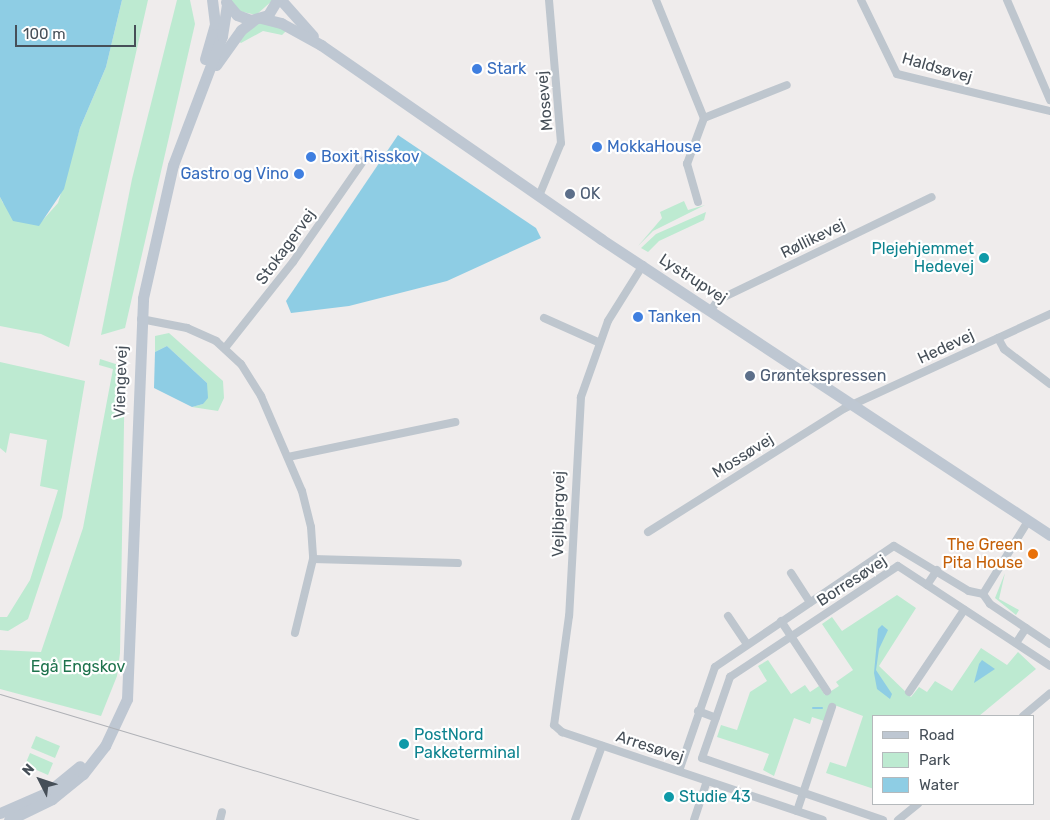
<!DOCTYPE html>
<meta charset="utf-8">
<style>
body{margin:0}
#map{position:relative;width:1050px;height:820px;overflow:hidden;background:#efecec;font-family:Rubik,sans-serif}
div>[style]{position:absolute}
.green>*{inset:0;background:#bdead1}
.water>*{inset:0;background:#8ecde4}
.stream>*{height:2.5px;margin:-1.25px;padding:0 1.25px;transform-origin:1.25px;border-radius:1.25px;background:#8ecde4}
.street>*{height:8px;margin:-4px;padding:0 4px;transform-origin:4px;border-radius:4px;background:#bec6ce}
.secondary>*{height:11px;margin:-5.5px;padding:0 5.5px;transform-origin:5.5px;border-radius:5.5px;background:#bec7d2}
.tram>*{height:1px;margin:-0.5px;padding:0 0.5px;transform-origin:0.5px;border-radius:0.5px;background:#afb1b6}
.dots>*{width:14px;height:14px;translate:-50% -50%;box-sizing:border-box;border:2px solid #fff;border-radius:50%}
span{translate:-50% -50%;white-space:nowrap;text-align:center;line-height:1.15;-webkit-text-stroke:4.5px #fff;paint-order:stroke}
.street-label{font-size:16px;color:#464f58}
.shop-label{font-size:16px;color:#366cbe}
.left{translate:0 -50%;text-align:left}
.right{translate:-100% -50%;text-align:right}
.service-label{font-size:16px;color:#4e5e75}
.culture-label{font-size:16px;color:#0d838f}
.food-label{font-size:16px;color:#c56008}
.park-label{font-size:16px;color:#1e734d}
.legend{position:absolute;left:872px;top:715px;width:162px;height:90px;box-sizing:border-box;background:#fff;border:1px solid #b5b9bc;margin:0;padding:6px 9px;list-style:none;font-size:15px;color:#464f58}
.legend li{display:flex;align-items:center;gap:10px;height:25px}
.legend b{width:25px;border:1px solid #b5b9bc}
.north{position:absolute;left:15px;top:755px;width:50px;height:50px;-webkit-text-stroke:4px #fff;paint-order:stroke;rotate:311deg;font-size:14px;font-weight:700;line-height:20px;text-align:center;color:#464f58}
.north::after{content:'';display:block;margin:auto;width:18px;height:22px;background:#464f58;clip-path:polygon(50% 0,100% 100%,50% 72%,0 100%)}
.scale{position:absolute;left:15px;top:25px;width:121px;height:22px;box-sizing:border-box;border:2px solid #464f58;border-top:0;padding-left:6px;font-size:15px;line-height:18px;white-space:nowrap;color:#464f58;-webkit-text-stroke:4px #fff;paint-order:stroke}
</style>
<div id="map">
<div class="green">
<div style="clip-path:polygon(122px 0,148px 0,69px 347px,41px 334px,0 326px,0 197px,3px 203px,42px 221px,58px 203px,80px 128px,106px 67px)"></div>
<div style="clip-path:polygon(177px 0,190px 0,195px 24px,125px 328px,101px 335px,132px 179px)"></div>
<div style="clip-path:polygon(230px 0,273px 0,256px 15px,239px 11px)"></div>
<div style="clip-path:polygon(264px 23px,287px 30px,282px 35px,263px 31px,241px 43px,237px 40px,254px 24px)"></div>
<div style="clip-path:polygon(684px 201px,688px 210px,705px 205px,653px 231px,638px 246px,662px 218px,660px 212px)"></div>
<div style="clip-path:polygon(706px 212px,704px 220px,659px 241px,648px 252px,641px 248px,656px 234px)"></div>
<div style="clip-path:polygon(169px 333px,223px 381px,224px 398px,218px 411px,192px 407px,203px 404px,207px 383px,167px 346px,155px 352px,155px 336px)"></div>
<div style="clip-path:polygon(100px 359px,125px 367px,120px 653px,117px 676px,101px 716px,0 689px,0 650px,41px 652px,83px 528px,113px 369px,99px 365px)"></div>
<div style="clip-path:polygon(0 362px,85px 381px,62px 517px,28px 619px,8px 631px,0 630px,0 617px,7px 617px,30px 580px,58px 490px,40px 486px,47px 440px,10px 433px,6px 453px,0 448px)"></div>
<div style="clip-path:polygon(1005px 573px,999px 599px,1019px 610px,1016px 615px,995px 598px)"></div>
<div style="clip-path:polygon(897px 595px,916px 608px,879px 666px,911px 697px,919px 687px,927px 692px,935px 681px,952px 691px,981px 648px,1007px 665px,1018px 652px,1036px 669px,979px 716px,874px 716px,874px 789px,826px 773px,830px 762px,846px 767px,863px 716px,837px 706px,829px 705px,824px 721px,812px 717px,810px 724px,794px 718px,774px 776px,763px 770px,769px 754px,717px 737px,721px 725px,737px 730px,750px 692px,767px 681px,758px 666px,768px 660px,791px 694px,805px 685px,810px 692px,819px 686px,825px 695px,839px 686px,836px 682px,853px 670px,822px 624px,832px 617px,842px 631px)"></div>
<div style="clip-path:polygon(36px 736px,60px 746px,55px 758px,31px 748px)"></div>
<div style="clip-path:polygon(30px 753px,53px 763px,48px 775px,25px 765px)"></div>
</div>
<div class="water">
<div style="clip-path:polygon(0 0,122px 0,106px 67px,80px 128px,64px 189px,39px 226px,13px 221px,0 197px)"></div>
<div style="clip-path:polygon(398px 135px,536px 228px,541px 238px,447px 281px,349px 306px,291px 313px,286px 301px)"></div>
<div style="clip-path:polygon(167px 346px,207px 383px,208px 398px,203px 404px,192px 407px,154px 388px,155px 352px)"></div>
<div style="clip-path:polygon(882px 625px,888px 630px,879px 649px,876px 670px,892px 694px,890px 699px,877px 689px,874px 673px,878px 629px)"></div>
<div style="clip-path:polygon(982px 660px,995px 669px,974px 683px,979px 664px)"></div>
</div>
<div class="stream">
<div style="left:813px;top:708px;width:9px"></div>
</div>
<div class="street">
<div style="left:656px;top:0;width:127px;rotate:67.9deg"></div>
<div style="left:861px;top:0;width:82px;rotate:64.1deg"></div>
<div style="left:897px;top:74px;width:157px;rotate:13.6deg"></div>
<div style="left:1007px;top:0;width:109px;rotate:66.7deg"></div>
<div style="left:539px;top:196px;width:57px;rotate:-67.5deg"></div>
<div style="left:561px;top:143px;width:144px;rotate:-94.8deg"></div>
<div style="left:698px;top:202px;width:40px;rotate:-106deg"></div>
<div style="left:687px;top:164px;width:49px;rotate:-69.7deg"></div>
<div style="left:704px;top:118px;width:89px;rotate:-21.7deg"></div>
<div style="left:643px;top:265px;width:66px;rotate:122deg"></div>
<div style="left:608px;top:321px;width:81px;rotate:109.6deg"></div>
<div style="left:581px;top:397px;width:219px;rotate:93.1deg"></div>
<div style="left:569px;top:616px;width:110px;rotate:97.8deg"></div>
<div style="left:554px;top:725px;width:11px;rotate:41deg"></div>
<div style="left:562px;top:732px;width:275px;rotate:18.6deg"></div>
<div style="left:711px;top:310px;width:12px;rotate:-55deg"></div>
<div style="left:718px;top:300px;width:237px;rotate:-25.7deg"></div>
<div style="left:544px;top:318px;width:59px;rotate:24deg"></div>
<div style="left:141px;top:319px;width:47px;rotate:11.1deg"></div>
<div style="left:187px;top:328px;width:32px;rotate:24deg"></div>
<div style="left:216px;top:341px;width:34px;rotate:43deg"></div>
<div style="left:241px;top:364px;width:38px;rotate:58deg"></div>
<div style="left:261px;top:396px;width:103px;rotate:66.7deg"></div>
<div style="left:302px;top:491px;width:37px;rotate:76deg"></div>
<div style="left:311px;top:527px;width:32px;rotate:86deg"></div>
<div style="left:313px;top:559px;width:76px;rotate:103.7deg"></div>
<div style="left:998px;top:338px;width:13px;rotate:61deg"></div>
<div style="left:1004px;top:349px;width:58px;rotate:37.3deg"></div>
<div style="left:225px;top:348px;width:110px;rotate:-51.7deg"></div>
<div style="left:293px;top:262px;width:124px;rotate:-55.2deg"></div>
<div style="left:288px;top:457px;width:171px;rotate:-11.8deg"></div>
<div style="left:648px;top:532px;width:233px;rotate:-32.2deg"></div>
<div style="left:845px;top:408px;width:226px;rotate:-24.6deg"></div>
<div style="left:313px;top:559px;width:145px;rotate:1.6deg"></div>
<div style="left:791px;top:573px;width:35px;rotate:57deg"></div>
<div style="left:927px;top:585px;width:18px;rotate:-56deg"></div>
<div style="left:983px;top:594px;width:86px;rotate:-58.3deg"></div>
<div style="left:983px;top:594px;width:12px;rotate:55deg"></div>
<div style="left:990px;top:604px;width:72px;rotate:33.7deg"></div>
<div style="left:728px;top:616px;width:34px;rotate:56deg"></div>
<div style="left:781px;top:621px;width:84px;rotate:56.7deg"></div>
<div style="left:1016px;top:643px;width:18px;rotate:-56deg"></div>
<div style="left:909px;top:692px;width:99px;rotate:-56.1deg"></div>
<div style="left:698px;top:711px;width:19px;rotate:21deg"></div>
<div style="left:1023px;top:716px;width:35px;rotate:-40deg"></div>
<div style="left:679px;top:771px;width:110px;rotate:-70.9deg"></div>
<div style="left:715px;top:667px;width:216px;rotate:-34.1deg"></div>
<div style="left:894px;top:546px;width:87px;rotate:31deg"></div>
<div style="left:969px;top:591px;width:14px;rotate:12deg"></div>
<div style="left:797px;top:811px;width:110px;rotate:-71.4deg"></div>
<div style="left:220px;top:820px;width:8px;rotate:-76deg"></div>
<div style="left:575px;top:820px;width:79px;rotate:-70deg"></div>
<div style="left:694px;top:820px;width:41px;rotate:-71.6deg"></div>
<div style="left:883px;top:820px;width:191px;rotate:-161.1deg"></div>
<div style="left:702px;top:758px;width:86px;rotate:-70.9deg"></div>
<div style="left:730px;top:677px;width:201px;rotate:-33.5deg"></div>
<div style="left:898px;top:566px;width:182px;rotate:33.3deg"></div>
<div style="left:898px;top:820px;width:26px;rotate:-39deg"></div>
</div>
<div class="secondary">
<div style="left:281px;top:0;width:48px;rotate:48.4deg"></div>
<div style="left:226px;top:2px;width:17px;rotate:50deg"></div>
<div style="left:237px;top:15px;width:15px;rotate:20deg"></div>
<div style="left:251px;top:20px;width:18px;rotate:-16deg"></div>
<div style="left:268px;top:15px;width:17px;rotate:-59deg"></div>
<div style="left:261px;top:18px;width:21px;rotate:14deg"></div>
<div style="left:281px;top:23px;width:46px;rotate:28.8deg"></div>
<div style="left:321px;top:45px;width:341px;rotate:34.7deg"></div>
<div style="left:601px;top:239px;width:538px;rotate:33.39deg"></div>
<div style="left:205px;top:59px;width:36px;rotate:-74deg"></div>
<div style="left:215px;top:24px;width:24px;rotate:-97deg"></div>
<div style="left:216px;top:65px;width:43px;rotate:-54.5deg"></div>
<div style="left:241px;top:30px;width:16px;rotate:-38deg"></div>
<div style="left:0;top:813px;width:52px;rotate:-23.6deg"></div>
<div style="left:48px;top:792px;width:41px;rotate:-39.1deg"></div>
<div style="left:9px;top:820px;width:48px;rotate:-26deg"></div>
<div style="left:52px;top:799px;width:40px;rotate:-39deg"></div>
<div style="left:83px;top:774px;width:36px;rotate:-52deg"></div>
<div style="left:105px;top:746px;width:52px;rotate:-64.9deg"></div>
<div style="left:127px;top:699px;width:401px;rotate:-87.7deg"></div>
<div style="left:143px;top:298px;width:136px;rotate:-77.3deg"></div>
<div style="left:173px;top:165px;width:138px;rotate:-69.2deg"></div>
<div style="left:222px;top:36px;width:33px;rotate:-81deg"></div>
</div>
<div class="tram">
<div style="left:0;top:694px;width:438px;rotate:16.7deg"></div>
</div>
<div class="dots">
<div style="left:477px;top:69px;background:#3f7fe0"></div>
<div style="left:597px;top:147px;background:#3f7fe0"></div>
<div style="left:311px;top:157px;background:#3f7fe0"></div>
<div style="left:299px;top:174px;background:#3f7fe0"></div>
<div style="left:570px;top:194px;background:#5c6f8a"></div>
<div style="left:984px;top:258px;background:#0f9aa8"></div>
<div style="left:638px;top:317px;background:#3f7fe0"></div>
<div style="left:750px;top:376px;background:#5c6f8a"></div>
<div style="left:1033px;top:554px;background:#e8710a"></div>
<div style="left:404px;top:744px;background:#0f9aa8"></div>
<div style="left:669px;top:797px;background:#0f9aa8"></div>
</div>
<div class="street-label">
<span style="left:937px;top:68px;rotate:16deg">Haldsøvej</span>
<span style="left:545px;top:101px;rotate:-95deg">Mosevej</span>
<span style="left:813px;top:239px;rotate:-26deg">Røllikevej</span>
<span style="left:286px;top:247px;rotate:-54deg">Stokagervej</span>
<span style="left:693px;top:279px;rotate:33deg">Lystrupvej</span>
<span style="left:946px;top:347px;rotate:-25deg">Hedevej</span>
<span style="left:121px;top:382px;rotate:-88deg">Viengevej</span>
<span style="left:743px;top:456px;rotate:-32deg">Mossøvej</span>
<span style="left:559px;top:514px;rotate:-89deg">Vejlbjergvej</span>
<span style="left:852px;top:581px;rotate:-33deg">Borresøvej</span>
<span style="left:650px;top:747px;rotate:18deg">Arresøvej</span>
</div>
<div class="shop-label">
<span class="left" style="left:487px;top:69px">Stark</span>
<span class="left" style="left:607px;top:147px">MokkaHouse</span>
<span class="left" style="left:321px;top:157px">Boxit Risskov</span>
<span class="right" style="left:289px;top:174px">Gastro og Vino</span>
<span class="left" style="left:648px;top:317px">Tanken</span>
</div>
<div class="service-label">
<span class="left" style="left:580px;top:194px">OK</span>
<span class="left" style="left:760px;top:376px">Grøntekspressen</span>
</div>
<div class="culture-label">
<span class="right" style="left:974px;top:258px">Plejehjemmet<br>Hedevej</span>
<span class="left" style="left:414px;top:744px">PostNord<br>Pakketerminal</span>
<span class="left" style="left:679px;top:797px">Studie 43</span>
</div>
<div class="food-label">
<span class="right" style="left:1023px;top:554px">The Green<br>Pita House</span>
</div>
<div class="park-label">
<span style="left:78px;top:667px">Egå Engskov</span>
</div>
<ul class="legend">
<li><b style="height:6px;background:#bec7d2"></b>Road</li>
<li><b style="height:14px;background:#bdead1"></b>Park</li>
<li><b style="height:14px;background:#8ecde4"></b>Water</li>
</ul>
<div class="north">N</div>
<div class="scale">100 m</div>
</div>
